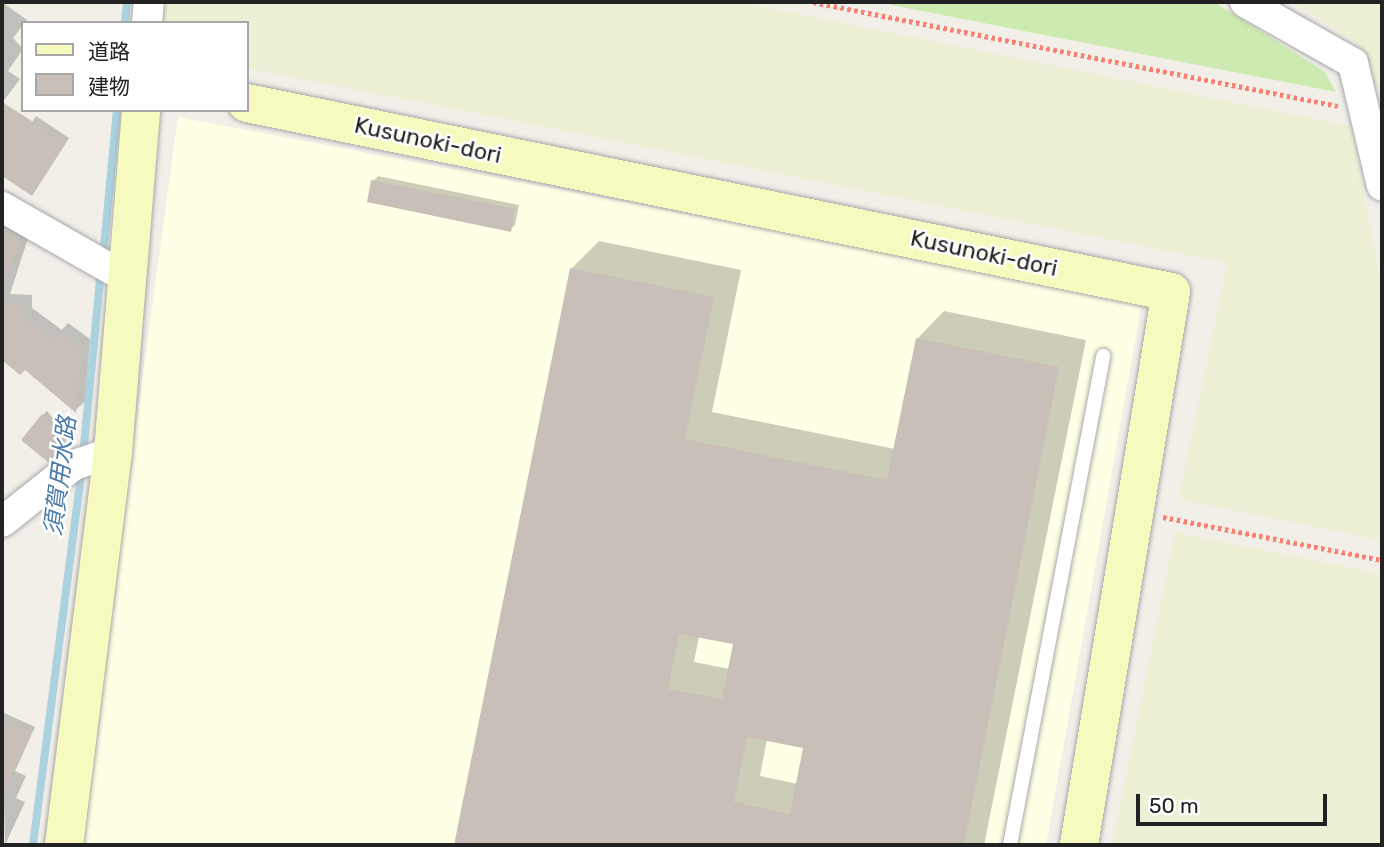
<!DOCTYPE html>
<meta charset="utf-8">
<style>
body{margin:0}
#map{position:relative;width:1384px;height:847px;overflow:hidden;background:#f2efe9;font-family:Rubik,"Noto Sans JP",sans-serif}
div>[style]{position:absolute}
.education>*{inset:0;background:#ffffe5}
.farmland>*{inset:0;background:#eef0d5}
.grass>*{inset:0;background:#cdebb0}
.shadow>*{inset:0;background:#0003}
.stream>*{height:8px;margin:-4px;padding:0 4px;transform-origin:4px;border-radius:4px;background:#aad3df}
.building>*{inset:0;background:#c7bfb8}
.path>*{height:4.5px;margin-top:-2.25px;transform-origin:0;background:repeating-linear-gradient(90deg,#fa8072 0 3.5px,transparent 0 7px)}
.roads{filter:drop-shadow(0 0 2px #a9a9a9) drop-shadow(0 0 2px #a9a9a9)}
.lane>*{height:14px;margin:-7px;padding:0 7px;transform-origin:7px;border-radius:7px;background:#fff}
.street>*{height:30px;margin:-15px;padding:0 15px;transform-origin:15px;border-radius:15px;background:#fff}
.secondary>*{height:38px;margin:-19px;padding:0 19px;transform-origin:19px;border-radius:19px;background:#f7fabf}
span{translate:-50% -50%;white-space:nowrap;text-align:center;line-height:1.15;-webkit-text-stroke:5px #fff;paint-order:stroke}
.street-label{font-size:23px;color:#222}
.water-label{font-size:24px;color:#4a7aab;font-style:italic}
.frame{position:absolute;inset:0;border:4px solid #222;pointer-events:none}
.legend{position:absolute;left:21px;top:21px;width:228px;height:91px;box-sizing:border-box;background:#fff;border:2px solid #a7a7a7;margin:0;padding:9px 12px;list-style:none;font-size:21px;color:#222}
.legend li{display:flex;align-items:center;gap:14px;height:35px}
.legend b{width:35px;border:2px solid #a7a7a7}
.scale{position:absolute;left:1136px;top:794px;width:191px;height:32px;box-sizing:border-box;border:4px solid #222;border-top:0;padding-left:9px;font-size:21px;line-height:24px;white-space:nowrap;color:#222;-webkit-text-stroke:5px #fff;paint-order:stroke}
</style>
<div id="map">
<div class="education">
<div style="clip-path:polygon(178px 117px,1142px 301px,1046px 845px,79px 845px)"></div>
</div>
<div class="farmland">
<div style="clip-path:polygon(163px 2px,740px 2px,1351px 126px,1382px 290px,1382px 541px,1179px 499px,1227px 263px,247px 68px,247px 23px,161px 23px)"></div>
<div style="clip-path:polygon(1292px 2px,1382px 2px,1382px 98px,1360px 45px)"></div>
<div style="clip-path:polygon(1175px 532px,1382px 574px,1382px 845px,1112px 845px)"></div>
</div>
<div class="grass">
<div style="clip-path:polygon(876px 2px,1214px 2px,1325px 72px,1336px 92px)"></div>
</div>
<div class="shadow">
<div style="clip-path:polygon(2px 2px,27px 20px,13px 38px,23px 49px,8px 71px,20px 79px,2px 103px)"></div>
<div style="clip-path:polygon(36px 116px,69px 138px,32px 193px,2px 174px,2px 167px)"></div>
<div style="clip-path:polygon(378px 176px,519px 205px,515px 225px,510px 230px,373px 181px)"></div>
<div style="clip-path:polygon(2px 210px,31px 229px,10px 294px,32px 295px,32px 308px,62px 330px,68px 323px,90px 339px,85px 401px,76px 410px,25px 368px,20px 372px,2px 358px)"></div>
<div style="clip-path:polygon(evenodd,599px 241px,741px 270px,712px 412px,895px 449px,917px 339px,944px 311px,1086px 340px,984px 845px,456px 845px,572px 268px,599px 241px,699px 636px,735px 643px,730px 669px,694px 662px,699px 636px,599px 241px,767px 739px,805px 747px,798px 784px,760px 776px,767px 739px)"></div>
<div style="clip-path:polygon(47px 411px,69px 437px,53px 456px,43px 415px)"></div>
<div style="clip-path:polygon(2px 712px,35px 727px,15px 771px,26px 776px,16px 798px,25px 802px,5px 845px)"></div>
</div>
<div class="stream">
<div style="left:125px;top:23px;width:21px;rotate:-85deg"></div>
<div style="left:103px;top:257px;width:148px;rotate:-84.6deg"></div>
<div style="left:83px;top:456px;width:187px;rotate:-84.5deg"></div>
<div style="left:33px;top:845px;width:379px;rotate:-82.6deg"></div>
</div>
<div class="building">
<div style="clip-path:polygon(2px 102px,66px 143px,32px 196px,2px 176px)"></div>
<div style="clip-path:polygon(371px 180px,515px 209px,511px 232px,367px 202px)"></div>
<div style="clip-path:polygon(2px 227px,22px 239px,2px 287px)"></div>
<div style="clip-path:polygon(evenodd,570px 268px,714px 297px,685px 439px,887px 480px,916px 338px,1059px 367px,964px 845px,454px 845px,570px 268px,679px 634px,733px 644px,722px 699px,668px 689px,679px 634px,570px 268px,747px 737px,803px 748px,790px 814px,734px 802px,747px 737px)"></div>
<div style="clip-path:polygon(2px 303px,23px 304px,23px 318px,52px 339px,57px 332px,81px 349px,76px 413px,25px 370px,20px 375px,2px 360px)"></div>
<div style="clip-path:polygon(42px 414px,66px 442px,49px 463px,21px 440px)"></div>
<div style="clip-path:polygon(2px 719px,31px 732px,2px 798px)"></div>
</div>
<div class="path">
<div style="left:813px;top:2px;width:535px;rotate:11.2deg"></div>
<div style="left:1163px;top:517px;width:223px;rotate:11.1deg"></div>
</div>
<div class="roads">
<div class="lane">
<div style="left:1010px;top:845px;width:498px;rotate:-79.2deg"></div>
</div>
<div class="street">
<div style="left:1245px;top:2px;width:124px;rotate:29.5deg"></div>
<div style="left:1353px;top:63px;width:126px;rotate:76.7deg"></div>
<div style="left:147px;top:23px;width:21px;rotate:-85deg"></div>
<div style="left:2px;top:207px;width:145px;rotate:29.7deg"></div>
<div style="left:2px;top:522px;width:92px;rotate:-38.4deg"></div>
<div style="left:74px;top:465px;width:41px;rotate:-18.4deg"></div>
</div>
<div class="secondary">
<div style="left:247px;top:103px;width:943px;rotate:11.56deg"></div>
<div style="left:1171px;top:292px;width:561px;rotate:99.45deg"></div>
<div style="left:64px;top:845px;width:396px;rotate:-82.9deg"></div>
<div style="left:113px;top:452px;width:343px;rotate:-85.3deg"></div>
</div>
</div>
<div class="street-label">
<span style="left:428px;top:140px;rotate:12deg">Kusunoki-dori</span>
<span style="left:984px;top:253px;rotate:12deg">Kusunoki-dori</span>
</div>
<div class="water-label">
<span style="left:61px;top:476px;rotate:-83deg">須賀用水路</span>
</div>
<div class="frame"></div>
<ul class="legend">
<li><b style="height:9px;background:#f7fabf"></b>道路</li>
<li><b style="height:19px;background:#c7bfb8"></b>建物</li>
</ul>
<div class="scale">50 m</div>
</div>
